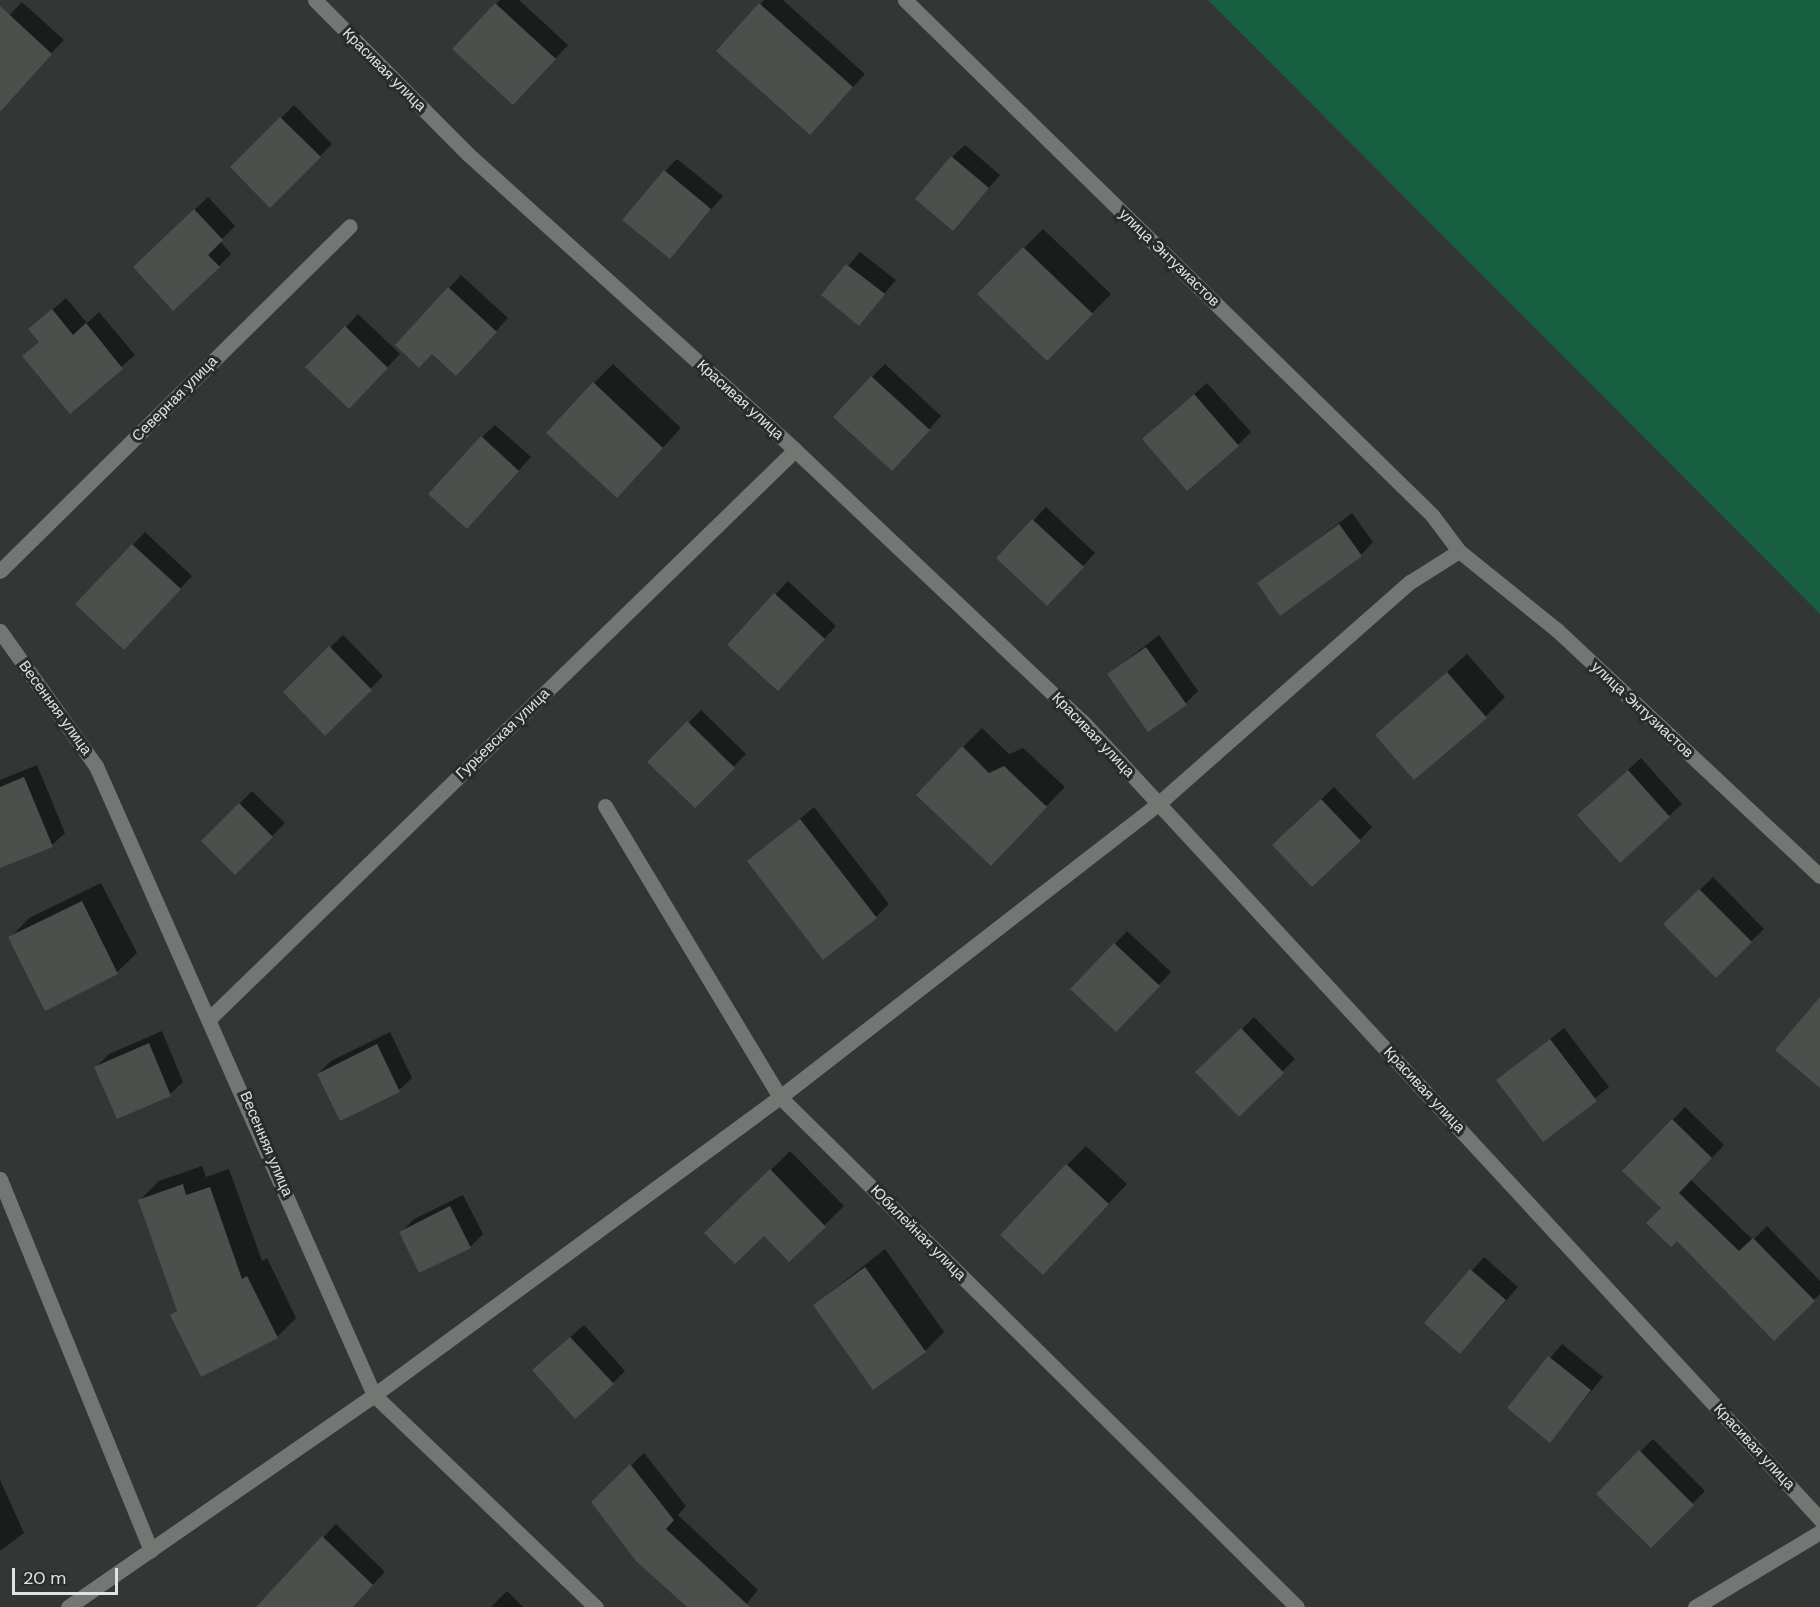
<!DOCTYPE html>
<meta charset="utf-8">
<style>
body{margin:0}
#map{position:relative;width:1820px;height:1607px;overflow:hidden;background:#323634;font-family:"DM Sans",sans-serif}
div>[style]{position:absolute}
.green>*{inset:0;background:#185e41}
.shadow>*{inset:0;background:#0007}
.building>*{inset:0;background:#4b504d}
.minor>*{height:15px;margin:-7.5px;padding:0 7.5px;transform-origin:7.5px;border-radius:7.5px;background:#727774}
span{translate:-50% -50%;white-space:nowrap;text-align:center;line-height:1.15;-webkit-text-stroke:6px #282c2a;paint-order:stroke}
.street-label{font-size:15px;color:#e1e3e2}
.scale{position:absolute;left:12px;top:1568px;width:106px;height:27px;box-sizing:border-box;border:3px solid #e1e3e2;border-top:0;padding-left:8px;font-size:18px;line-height:21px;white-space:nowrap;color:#e1e3e2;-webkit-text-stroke:4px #282c2a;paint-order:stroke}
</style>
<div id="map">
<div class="green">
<div style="clip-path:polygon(1208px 0,1820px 0,1820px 614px)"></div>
</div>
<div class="shadow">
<div style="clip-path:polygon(500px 0,519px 0,568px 45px,526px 91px,454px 49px)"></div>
<div style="clip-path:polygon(764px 0,783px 0,865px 74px,823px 120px,718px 51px)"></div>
<div style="clip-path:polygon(22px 2px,64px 40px,0 106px,0 25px)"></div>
<div style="clip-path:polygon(294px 105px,332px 144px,270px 206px,232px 167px)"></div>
<div style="clip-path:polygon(965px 145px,1000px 175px,965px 216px,952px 157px)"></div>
<div style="clip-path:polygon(677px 159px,723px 196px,670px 257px,665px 171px)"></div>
<div style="clip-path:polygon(208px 197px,235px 226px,220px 241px,231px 254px,219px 266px,147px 255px)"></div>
<div style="clip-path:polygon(1043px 229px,1111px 294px,1066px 340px,1024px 248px)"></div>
<div style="clip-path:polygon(860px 252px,896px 280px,859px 324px,823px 295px)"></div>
<div style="clip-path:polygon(461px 275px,508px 318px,469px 361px,432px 353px,449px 288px)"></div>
<div style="clip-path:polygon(66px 298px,87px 323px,99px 312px,135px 355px,70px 412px,24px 356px,40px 341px,30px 329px)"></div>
<div style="clip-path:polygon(358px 314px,400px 354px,362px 394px,346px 327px)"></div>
<div style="clip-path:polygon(613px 364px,681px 428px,636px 477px,594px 383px)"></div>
<div style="clip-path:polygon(885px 364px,941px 416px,905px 456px,872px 377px)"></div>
<div style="clip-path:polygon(1207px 383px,1251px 432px,1238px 445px,1157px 426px)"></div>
<div style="clip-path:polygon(495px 425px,531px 457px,479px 514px,482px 437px)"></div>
<div style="clip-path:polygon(1046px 507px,1095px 553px,1059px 592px,998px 558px)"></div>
<div style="clip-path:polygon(1352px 513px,1373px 542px,1361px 555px,1259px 584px)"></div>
<div style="clip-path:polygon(145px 532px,192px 576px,137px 635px,77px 604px)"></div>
<div style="clip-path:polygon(788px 581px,836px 626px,791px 676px,729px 645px)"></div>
<div style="clip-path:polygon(343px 635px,383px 676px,325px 734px,285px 692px)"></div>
<div style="clip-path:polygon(1159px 635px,1198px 691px,1186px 703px,1109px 674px)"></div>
<div style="clip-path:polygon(1467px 654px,1505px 697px,1486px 716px,1377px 735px)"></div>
<div style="clip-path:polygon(701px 710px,746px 754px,695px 806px,650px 762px)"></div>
<div style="clip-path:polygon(982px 728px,1009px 754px,1023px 748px,1065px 787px,1010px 844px,963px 747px)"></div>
<div style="clip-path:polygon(1641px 758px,1682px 804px,1620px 861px,1579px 815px)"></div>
<div style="clip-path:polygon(37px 765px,65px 833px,52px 845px,0 867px,0 780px)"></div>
<div style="clip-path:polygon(1334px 787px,1372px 827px,1360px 840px,1287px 833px)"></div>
<div style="clip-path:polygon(252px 791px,285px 823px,235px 873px,203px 841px)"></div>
<div style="clip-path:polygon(814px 807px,889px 904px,876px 917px,749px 861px)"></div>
<div style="clip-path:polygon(1713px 877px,1764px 929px,1716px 975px,1665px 924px)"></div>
<div style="clip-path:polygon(101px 883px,137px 953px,117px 972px,45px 1009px,10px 938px,29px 918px)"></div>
<div style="clip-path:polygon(1127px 931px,1171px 972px,1129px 1017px,1115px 944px)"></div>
<div style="clip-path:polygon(1254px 1017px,1295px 1059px,1239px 1114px,1198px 1072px)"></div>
<div style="clip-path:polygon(1564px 1028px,1609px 1087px,1544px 1140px,1498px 1081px)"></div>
<div style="clip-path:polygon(162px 1031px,183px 1082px,170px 1094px,117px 1117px,96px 1067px,109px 1054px)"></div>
<div style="clip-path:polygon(390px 1032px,412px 1078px,399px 1090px,318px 1074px,331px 1061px)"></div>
<div style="clip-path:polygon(1685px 1107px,1724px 1145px,1691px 1180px,1753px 1240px,1767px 1226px,1820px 1281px,1820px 1294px,1774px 1338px,1677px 1239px,1663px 1208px,1624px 1171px)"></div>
<div style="clip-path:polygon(1086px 1146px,1127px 1184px,1062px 1253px,1067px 1165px)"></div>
<div style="clip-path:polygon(790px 1151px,844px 1206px,789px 1260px,764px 1234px,707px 1233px)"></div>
<div style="clip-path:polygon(202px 1166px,206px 1177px,229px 1169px,262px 1261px,267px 1258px,296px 1318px,277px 1337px,172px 1315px,178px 1309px,140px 1200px,159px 1181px)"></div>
<div style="clip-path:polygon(463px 1195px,483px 1234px,470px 1247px,401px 1232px,414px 1219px)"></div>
<div style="clip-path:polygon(885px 1249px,944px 1332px,925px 1351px,814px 1305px)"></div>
<div style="clip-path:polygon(1484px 1257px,1518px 1287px,1472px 1340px,1426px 1323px)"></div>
<div style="clip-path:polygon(584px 1325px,625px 1371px,613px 1383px,534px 1370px)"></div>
<div style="clip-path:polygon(1562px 1344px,1603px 1377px,1550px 1441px,1509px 1408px)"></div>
<div style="clip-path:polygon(1653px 1439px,1705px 1491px,1651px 1546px,1598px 1494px)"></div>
<div style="clip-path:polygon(644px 1453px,686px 1506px,678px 1515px,758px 1590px,744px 1607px,689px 1607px,593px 1502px)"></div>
<div style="clip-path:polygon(0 1480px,24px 1533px,0 1551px)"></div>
<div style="clip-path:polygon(336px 1524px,385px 1572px,351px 1607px,258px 1607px)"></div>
<div style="clip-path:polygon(507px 1591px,523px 1607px,491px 1607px)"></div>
</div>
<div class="building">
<div style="clip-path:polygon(495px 3px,556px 59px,513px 105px,452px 49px)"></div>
<div style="clip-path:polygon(759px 3px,853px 87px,810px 135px,716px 51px)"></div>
<div style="clip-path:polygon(0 6px,52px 54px,0 112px)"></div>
<div style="clip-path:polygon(280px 117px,321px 157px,270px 208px,230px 167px)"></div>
<div style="clip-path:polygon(951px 156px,989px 188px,953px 231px,915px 199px)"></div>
<div style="clip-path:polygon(664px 170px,711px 209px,670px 259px,622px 220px)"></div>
<div style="clip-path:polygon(194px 209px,223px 240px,208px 255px,220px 267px,173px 311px,133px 267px)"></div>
<div style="clip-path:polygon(1023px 247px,1093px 314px,1047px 361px,977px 294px)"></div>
<div style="clip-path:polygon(846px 264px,885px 294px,859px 326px,821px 295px)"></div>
<div style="clip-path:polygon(448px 287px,497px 332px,456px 376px,432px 354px,419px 368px,395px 345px)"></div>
<div style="clip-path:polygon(52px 309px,73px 335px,86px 323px,123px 369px,70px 414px,22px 356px,39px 342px,28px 329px)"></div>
<div style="clip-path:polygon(345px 326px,388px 368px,349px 409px,305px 367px)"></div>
<div style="clip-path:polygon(871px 376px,930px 430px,892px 471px,833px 417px)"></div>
<div style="clip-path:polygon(593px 382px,663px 448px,617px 498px,546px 433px)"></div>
<div style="clip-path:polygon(1194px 394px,1239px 446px,1187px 491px,1142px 439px)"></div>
<div style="clip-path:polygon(481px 436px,519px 471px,467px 529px,428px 494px)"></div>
<div style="clip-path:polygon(1032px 519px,1084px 567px,1047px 606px,996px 558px)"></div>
<div style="clip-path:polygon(1339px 524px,1362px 556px,1280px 616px,1257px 583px)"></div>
<div style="clip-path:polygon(132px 544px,181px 589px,124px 650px,75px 604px)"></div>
<div style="clip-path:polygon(774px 593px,825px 639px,778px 691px,727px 645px)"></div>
<div style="clip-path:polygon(329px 646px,372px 690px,325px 736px,283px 692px)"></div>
<div style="clip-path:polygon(1146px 647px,1187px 705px,1148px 732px,1107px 674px)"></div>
<div style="clip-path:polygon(1447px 672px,1487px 718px,1414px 780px,1375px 735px)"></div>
<div style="clip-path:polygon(687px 721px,735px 768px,695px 808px,647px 762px)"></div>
<div style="clip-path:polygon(962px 746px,989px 773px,1004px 766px,1047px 807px,991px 866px,916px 795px)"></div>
<div style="clip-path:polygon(1628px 770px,1670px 817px,1620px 863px,1577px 815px)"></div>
<div style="clip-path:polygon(24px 777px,53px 847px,0 868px,0 787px)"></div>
<div style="clip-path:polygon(1321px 799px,1361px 841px,1312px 887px,1272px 845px)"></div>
<div style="clip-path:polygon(239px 803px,273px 837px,235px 875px,201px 841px)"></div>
<div style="clip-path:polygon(800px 819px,877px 918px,823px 960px,747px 861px)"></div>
<div style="clip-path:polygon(1699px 889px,1752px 942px,1716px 978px,1663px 924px)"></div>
<div style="clip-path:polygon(82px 901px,118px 974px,45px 1011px,8px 937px)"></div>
<div style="clip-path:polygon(1114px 943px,1160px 986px,1116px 1032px,1070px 989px)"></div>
<div style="clip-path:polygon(1820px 997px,1820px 1088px,1775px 1050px)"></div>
<div style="clip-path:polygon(1241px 1028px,1284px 1073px,1239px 1117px,1195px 1072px)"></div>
<div style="clip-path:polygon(1550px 1039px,1597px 1101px,1543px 1142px,1496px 1080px)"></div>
<div style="clip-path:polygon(149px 1043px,171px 1096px,117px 1119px,94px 1067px)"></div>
<div style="clip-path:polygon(377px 1044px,400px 1092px,340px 1121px,317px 1074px)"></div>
<div style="clip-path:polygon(1672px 1119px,1712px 1158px,1679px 1193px,1739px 1251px,1753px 1238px,1815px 1301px,1774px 1341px,1677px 1241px,1671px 1247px,1646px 1223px,1661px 1208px,1622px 1171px)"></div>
<div style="clip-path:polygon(1066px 1164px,1109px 1204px,1043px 1275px,1000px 1235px)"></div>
<div style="clip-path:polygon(770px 1169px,826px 1227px,789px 1262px,764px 1236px,735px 1264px,704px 1233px)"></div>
<div style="clip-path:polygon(183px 1184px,186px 1195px,210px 1187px,242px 1279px,247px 1276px,278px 1338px,201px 1377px,170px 1315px,177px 1311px,138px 1200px)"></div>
<div style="clip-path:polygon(450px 1206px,471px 1248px,419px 1273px,399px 1232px)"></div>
<div style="clip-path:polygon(865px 1267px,926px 1352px,873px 1390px,813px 1305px)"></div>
<div style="clip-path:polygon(1470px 1269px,1506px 1300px,1460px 1354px,1424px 1323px)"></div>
<div style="clip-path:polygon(570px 1337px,614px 1384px,575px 1419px,532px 1370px)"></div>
<div style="clip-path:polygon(1548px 1356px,1591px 1390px,1550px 1443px,1507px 1408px)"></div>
<div style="clip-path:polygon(1639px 1450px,1694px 1505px,1651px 1548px,1596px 1494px)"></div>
<div style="clip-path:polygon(630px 1464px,674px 1520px,666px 1529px,750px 1607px,687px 1607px,636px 1561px,591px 1502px)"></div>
<div style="clip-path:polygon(322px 1536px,373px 1585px,353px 1607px,256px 1607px)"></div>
</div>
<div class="minor">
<div style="left:315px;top:0;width:218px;rotate:45.2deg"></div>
<div style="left:469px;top:155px;width:440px;rotate:42.1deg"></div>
<div style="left:795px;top:450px;width:396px;rotate:43.4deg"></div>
<div style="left:1083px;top:722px;width:1086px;rotate:47.24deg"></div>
<div style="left:1459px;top:551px;width:126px;rotate:38.9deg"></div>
<div style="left:1557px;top:630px;width:360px;rotate:43.1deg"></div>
<div style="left:0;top:571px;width:491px;rotate:-44.6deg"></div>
<div style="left:0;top:631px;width:166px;rotate:54.6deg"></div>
<div style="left:96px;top:766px;width:688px;rotate:66.16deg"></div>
<div style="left:374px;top:1395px;width:307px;rotate:43.7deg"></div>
<div style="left:605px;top:806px;width:340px;rotate:59deg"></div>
<div style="left:780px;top:1097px;width:726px;rotate:44.61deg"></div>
<div style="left:210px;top:1018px;width:815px;rotate:-44.16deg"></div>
<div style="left:0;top:1179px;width:401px;rotate:67.9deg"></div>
<div style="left:68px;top:1607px;width:372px;rotate:-34.7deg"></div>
<div style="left:374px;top:1395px;width:504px;rotate:-36.28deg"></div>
<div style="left:780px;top:1097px;width:480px;rotate:-37.8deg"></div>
<div style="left:1159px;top:803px;width:334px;rotate:-41.4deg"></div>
<div style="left:1410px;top:582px;width:58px;rotate:-32.3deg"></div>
<div style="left:1459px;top:551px;width:45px;rotate:-126.9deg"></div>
<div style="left:1432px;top:515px;width:737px;rotate:-135.66deg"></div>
<div style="left:1695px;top:1607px;width:146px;rotate:-31deg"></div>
</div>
<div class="street-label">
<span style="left:384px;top:70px;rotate:45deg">Красивая улица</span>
<span style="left:1169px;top:258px;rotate:44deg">улица Энтузиастов</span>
<span style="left:175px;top:399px;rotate:-45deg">Северная улица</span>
<span style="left:740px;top:400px;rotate:42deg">Красивая улица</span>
<span style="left:55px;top:708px;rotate:54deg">Весенняя улица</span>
<span style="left:1642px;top:710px;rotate:43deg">улица Энтузиастов</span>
<span style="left:503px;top:734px;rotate:-44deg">Гурьевская улица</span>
<span style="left:1093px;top:735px;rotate:46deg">Красивая улица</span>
<span style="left:1424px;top:1090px;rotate:47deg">Красивая улица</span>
<span style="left:266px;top:1144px;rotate:67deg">Весенняя улица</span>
<span style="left:918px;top:1233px;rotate:45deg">Юбилейная улица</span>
<span style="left:1754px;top:1447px;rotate:47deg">Красивая улица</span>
</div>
<div class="scale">20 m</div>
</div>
